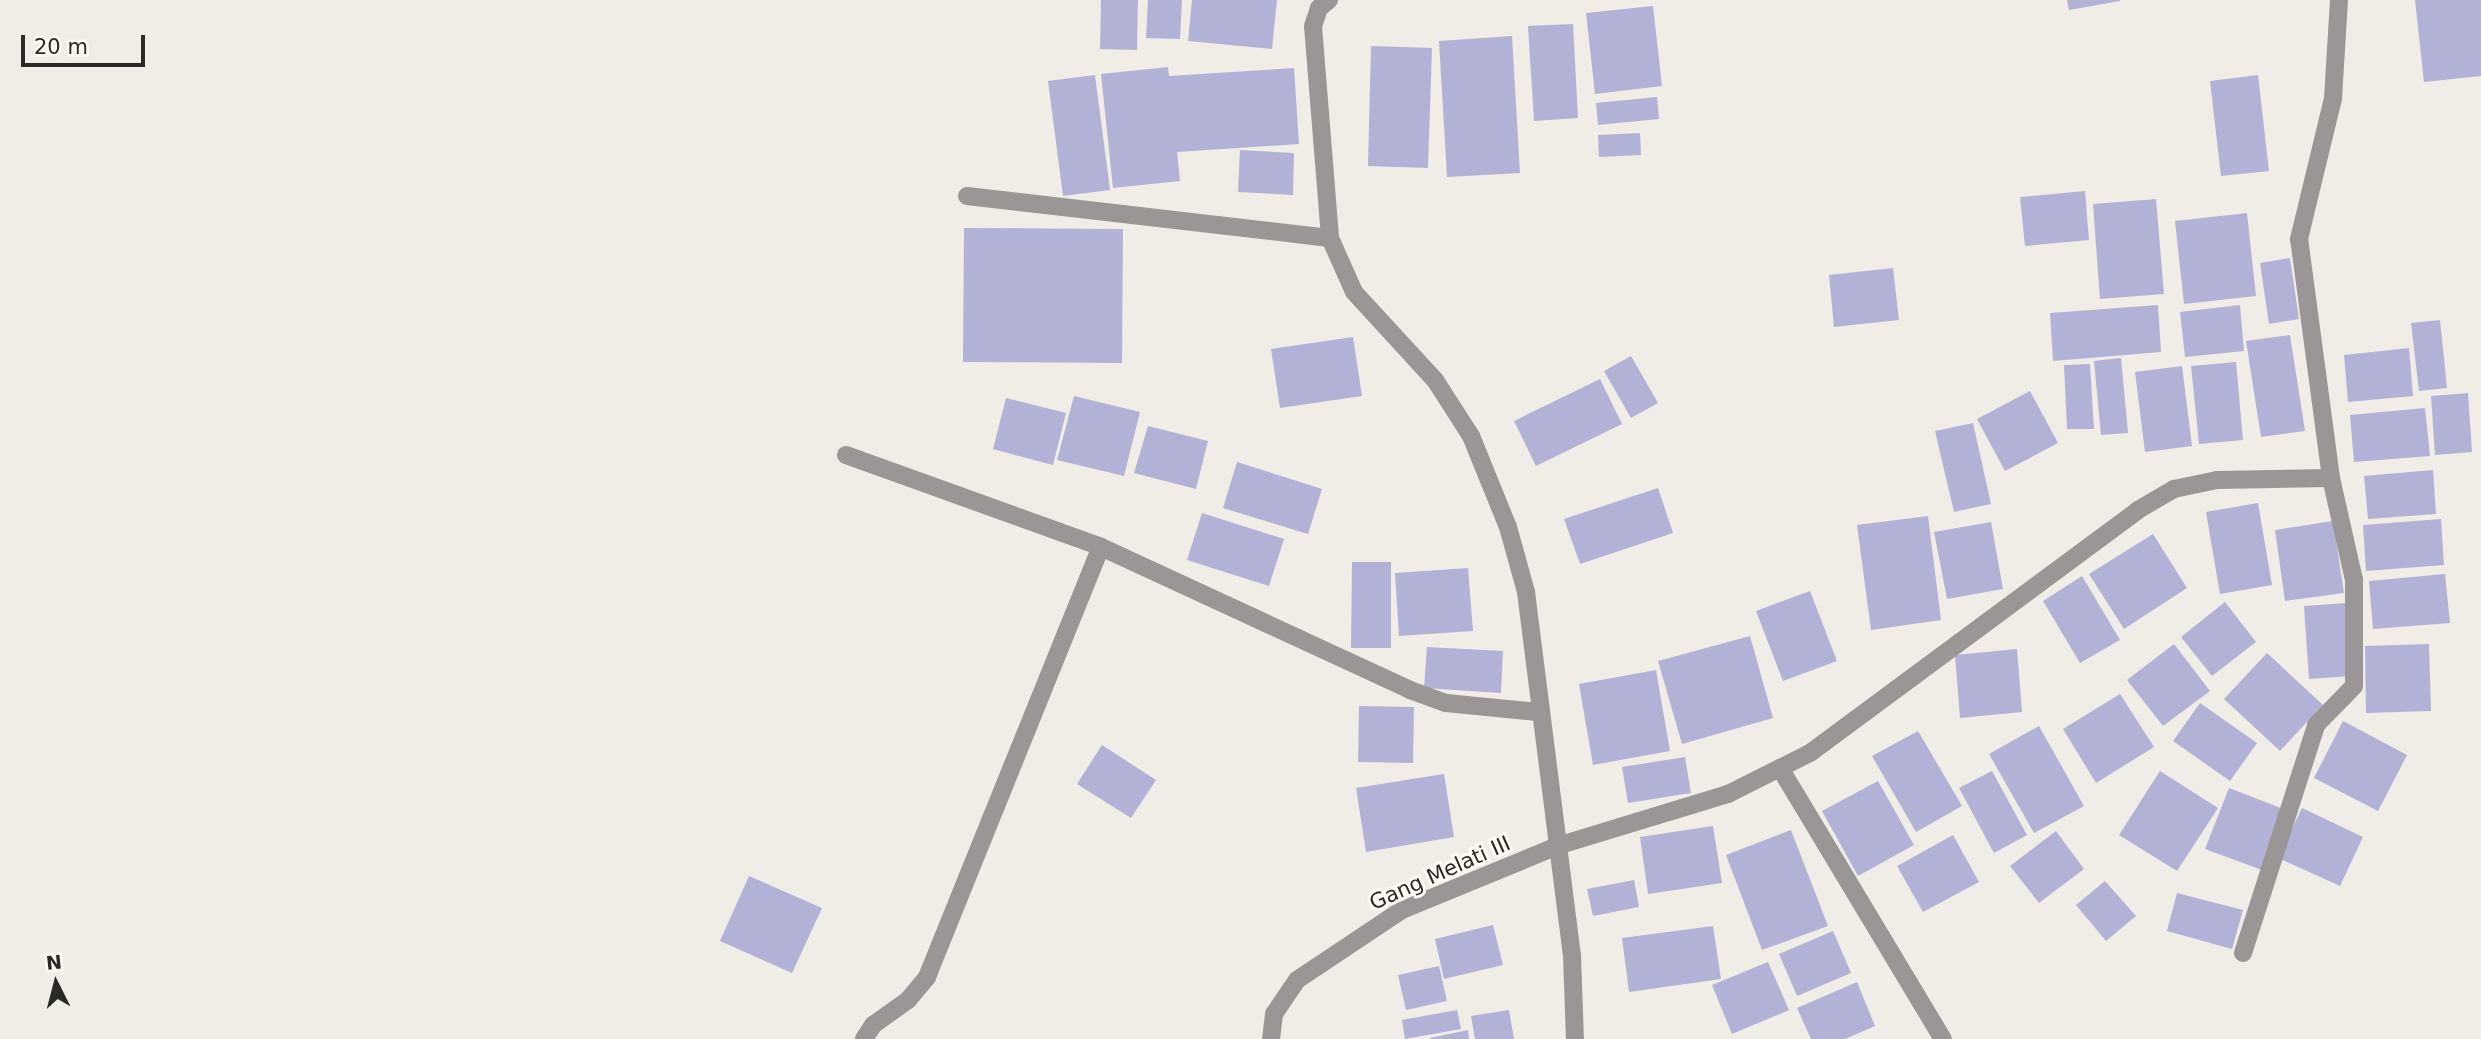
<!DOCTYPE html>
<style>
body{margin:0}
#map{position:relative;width:2481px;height:1039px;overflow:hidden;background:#f0ede6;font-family:"DejaVu Sans",sans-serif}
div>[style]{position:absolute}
.building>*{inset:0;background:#b1b2d6}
.service>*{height:18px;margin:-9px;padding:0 9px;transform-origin:9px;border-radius:9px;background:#9a9696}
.minor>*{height:18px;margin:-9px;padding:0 9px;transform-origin:9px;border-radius:9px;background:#9a9696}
.tertiary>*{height:18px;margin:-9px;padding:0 9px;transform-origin:9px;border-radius:9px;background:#9a9696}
span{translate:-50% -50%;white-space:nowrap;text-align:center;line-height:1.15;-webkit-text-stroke:6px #fdfbf3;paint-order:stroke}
.street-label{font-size:21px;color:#2a2926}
.north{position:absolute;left:21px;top:948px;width:70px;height:70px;-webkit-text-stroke:5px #fdfbf3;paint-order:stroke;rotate:354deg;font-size:19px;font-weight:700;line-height:28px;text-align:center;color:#2a2926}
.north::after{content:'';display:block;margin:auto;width:24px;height:32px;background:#2a2926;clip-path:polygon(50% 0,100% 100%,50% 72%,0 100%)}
.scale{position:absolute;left:21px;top:35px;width:124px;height:32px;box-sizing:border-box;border:4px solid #2a2926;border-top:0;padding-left:9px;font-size:21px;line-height:24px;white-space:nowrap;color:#2a2926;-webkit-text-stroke:5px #fdfbf3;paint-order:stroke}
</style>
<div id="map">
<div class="building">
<div style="clip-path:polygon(1101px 0,1138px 0,1137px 50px,1100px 49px)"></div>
<div style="clip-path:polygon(1148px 0,1182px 0,1180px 39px,1146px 38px)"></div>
<div style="clip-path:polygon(1192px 0,1277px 0,1272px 49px,1188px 41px)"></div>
<div style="clip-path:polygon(2067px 0,2120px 0,2120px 1px,2069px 10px)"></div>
<div style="clip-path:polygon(2415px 0,2481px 0,2481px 76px,2424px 82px)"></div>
<div style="clip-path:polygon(1653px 6px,1662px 86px,1595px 94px,1586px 13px)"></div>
<div style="clip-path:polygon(1573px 24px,1578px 118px,1534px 121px,1528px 26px)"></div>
<div style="clip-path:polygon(1512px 36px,1520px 173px,1447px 177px,1439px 41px)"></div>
<div style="clip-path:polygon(1371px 46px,1432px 48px,1428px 168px,1368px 166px)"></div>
<div style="clip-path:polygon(1168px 67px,1169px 76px,1294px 68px,1299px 144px,1177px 152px,1180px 181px,1113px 188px,1101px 74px)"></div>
<div style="clip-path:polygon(1095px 75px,1110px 190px,1063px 196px,1048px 81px)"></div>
<div style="clip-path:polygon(2258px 75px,2269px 171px,2221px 176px,2210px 81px)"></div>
<div style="clip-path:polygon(1657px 97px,1659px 119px,1598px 125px,1596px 103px)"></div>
<div style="clip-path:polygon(1640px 133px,1641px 155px,1599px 157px,1598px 135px)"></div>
<div style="clip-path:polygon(1240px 150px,1294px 153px,1293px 195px,1238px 192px)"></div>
<div style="clip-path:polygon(2085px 191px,2089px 240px,2025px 246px,2020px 197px)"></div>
<div style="clip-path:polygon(2156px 199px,2164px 294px,2100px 299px,2093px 204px)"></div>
<div style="clip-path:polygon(2247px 213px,2256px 296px,2184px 304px,2175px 221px)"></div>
<div style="clip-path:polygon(964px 228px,1123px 229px,1122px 363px,963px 362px)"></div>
<div style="clip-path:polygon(2290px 258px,2299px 319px,2269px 324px,2260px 263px)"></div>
<div style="clip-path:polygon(1893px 268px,1899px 320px,1834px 327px,1829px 275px)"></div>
<div style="clip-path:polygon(2158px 305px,2161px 352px,2053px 361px,2050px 313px)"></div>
<div style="clip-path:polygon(2240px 305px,2244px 351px,2185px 357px,2180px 312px)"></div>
<div style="clip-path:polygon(2440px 320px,2447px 388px,2419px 391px,2411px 323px)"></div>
<div style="clip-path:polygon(2290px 335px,2305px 431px,2261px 437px,2246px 341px)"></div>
<div style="clip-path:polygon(1353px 337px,1362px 396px,1280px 408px,1271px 349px)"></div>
<div style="clip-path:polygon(2409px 348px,2413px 396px,2348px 402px,2344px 355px)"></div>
<div style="clip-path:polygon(1631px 356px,1658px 403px,1631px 418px,1604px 371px)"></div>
<div style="clip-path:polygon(2121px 358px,2128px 433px,2101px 435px,2094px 361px)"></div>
<div style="clip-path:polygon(2236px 362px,2243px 440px,2199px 444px,2191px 366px)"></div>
<div style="clip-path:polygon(2090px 364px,2094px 429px,2067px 429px,2064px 365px)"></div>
<div style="clip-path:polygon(2182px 366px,2192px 446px,2145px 452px,2135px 372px)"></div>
<div style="clip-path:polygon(1600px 379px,1622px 424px,1536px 466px,1514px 421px)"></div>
<div style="clip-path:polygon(2030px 391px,2058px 443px,2005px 471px,1977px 419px)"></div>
<div style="clip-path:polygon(2468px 393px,2472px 452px,2435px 455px,2431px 396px)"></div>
<div style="clip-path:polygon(1074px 396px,1140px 412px,1124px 476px,1057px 460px)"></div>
<div style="clip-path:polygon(1006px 398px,1066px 413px,1053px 465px,993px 449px)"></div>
<div style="clip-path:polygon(2425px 408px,2430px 456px,2354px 462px,2350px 415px)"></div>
<div style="clip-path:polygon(1973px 423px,1991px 504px,1954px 512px,1935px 431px)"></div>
<div style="clip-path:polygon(1148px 426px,1208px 441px,1196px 489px,1134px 473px)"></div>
<div style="clip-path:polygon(1237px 462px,1322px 489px,1308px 534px,1223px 508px)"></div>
<div style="clip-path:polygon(2433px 470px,2436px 514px,2368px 519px,2364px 476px)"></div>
<div style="clip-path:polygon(1658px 488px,1673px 533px,1580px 564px,1564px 519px)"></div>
<div style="clip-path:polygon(2258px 503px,2272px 585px,2220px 594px,2206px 512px)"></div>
<div style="clip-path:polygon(1202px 513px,1284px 539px,1269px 586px,1187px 560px)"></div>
<div style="clip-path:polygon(1928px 516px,1941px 620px,1871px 630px,1857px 525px)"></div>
<div style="clip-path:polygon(2441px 519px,2444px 565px,2366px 571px,2363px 525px)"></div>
<div style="clip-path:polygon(2333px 521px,2344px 593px,2285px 601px,2275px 530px)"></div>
<div style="clip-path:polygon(1991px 522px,2003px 589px,1947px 599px,1934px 532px)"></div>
<div style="clip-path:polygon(2153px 534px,2187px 588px,2124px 629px,2089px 574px)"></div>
<div style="clip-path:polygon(1352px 562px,1391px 562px,1391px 648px,1351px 648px)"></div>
<div style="clip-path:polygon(1468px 568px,1473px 631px,1399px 636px,1395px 573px)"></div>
<div style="clip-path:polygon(2445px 574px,2450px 623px,2373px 629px,2369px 581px)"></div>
<div style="clip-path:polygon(2082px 576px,2120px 640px,2080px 663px,2043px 601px)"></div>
<div style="clip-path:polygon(1810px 591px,1837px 661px,1783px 681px,1756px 611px)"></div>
<div style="clip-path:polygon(2225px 602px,2256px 642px,2212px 676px,2181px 637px)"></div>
<div style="clip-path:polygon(2346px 603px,2351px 676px,2309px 679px,2304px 606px)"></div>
<div style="clip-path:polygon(1750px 636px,1773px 718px,1682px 744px,1658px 661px)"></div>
<div style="clip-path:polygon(2174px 644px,2210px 691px,2163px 726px,2127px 680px)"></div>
<div style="clip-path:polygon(2429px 644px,2431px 711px,2366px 713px,2365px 646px)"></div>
<div style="clip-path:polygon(1427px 647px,1503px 651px,1501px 693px,1424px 688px)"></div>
<div style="clip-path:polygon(2017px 649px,2022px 712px,1960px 718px,1955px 655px)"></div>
<div style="clip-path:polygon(2267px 653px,2323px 705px,2280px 751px,2224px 699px)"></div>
<div style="clip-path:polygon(1656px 670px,1670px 751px,1593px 765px,1579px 684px)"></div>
<div style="clip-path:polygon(2120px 694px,2154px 747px,2096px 783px,2063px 729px)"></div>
<div style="clip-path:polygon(2200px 703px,2257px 743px,2230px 781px,2173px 741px)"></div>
<div style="clip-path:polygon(1359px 706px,1414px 707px,1413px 763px,1358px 762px)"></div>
<div style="clip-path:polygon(2343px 721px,2407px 755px,2378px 811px,2314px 778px)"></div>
<div style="clip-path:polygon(2039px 726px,2084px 806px,2034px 833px,1989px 754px)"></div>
<div style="clip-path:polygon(1918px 731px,1962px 806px,1916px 832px,1872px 756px)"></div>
<div style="clip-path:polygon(1102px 745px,1156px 780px,1131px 818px,1077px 784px)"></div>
<div style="clip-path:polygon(1685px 757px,1691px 793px,1628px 803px,1622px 767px)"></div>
<div style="clip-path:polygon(1992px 771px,2027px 835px,1994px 853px,1959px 788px)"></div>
<div style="clip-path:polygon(2160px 771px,2218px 808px,2177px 871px,2119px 835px)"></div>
<div style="clip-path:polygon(1444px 774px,1454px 837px,1366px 852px,1356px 788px)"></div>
<div style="clip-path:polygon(1878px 781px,1914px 845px,1858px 876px,1822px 811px)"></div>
<div style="clip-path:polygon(2229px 788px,2286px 810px,2262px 870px,2205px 849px)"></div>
<div style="clip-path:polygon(2302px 808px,2363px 837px,2340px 886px,2278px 858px)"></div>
<div style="clip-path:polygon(1713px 826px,1722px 883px,1648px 894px,1640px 837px)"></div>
<div style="clip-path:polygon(1791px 830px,1828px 926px,1762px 950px,1726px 855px)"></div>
<div style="clip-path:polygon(2056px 831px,2084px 869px,2039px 903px,2010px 866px)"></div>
<div style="clip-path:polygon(1953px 835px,1979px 882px,1923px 912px,1897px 866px)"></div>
<div style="clip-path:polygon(749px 876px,822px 908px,792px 973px,720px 941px)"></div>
<div style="clip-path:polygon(1634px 880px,1639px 907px,1593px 916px,1587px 889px)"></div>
<div style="clip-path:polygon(2105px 881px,2136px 916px,2106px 941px,2076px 905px)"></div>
<div style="clip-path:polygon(2177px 893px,2243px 910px,2232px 949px,2167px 931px)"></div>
<div style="clip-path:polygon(1493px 925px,1503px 965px,1444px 979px,1435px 939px)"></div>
<div style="clip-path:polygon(1713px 926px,1721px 979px,1629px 992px,1622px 938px)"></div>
<div style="clip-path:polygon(1833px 931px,1851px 973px,1797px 996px,1779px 954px)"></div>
<div style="clip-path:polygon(1768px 962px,1789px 1010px,1732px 1034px,1712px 985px)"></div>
<div style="clip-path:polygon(1439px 966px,1447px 1001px,1406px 1010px,1398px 975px)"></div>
<div style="clip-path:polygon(1857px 982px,1875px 1026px,1845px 1039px,1811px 1039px,1797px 1008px)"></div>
<div style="clip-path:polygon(1457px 1010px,1461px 1029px,1405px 1039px,1402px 1020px)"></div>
<div style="clip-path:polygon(1509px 1010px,1514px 1039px,1475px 1039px,1471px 1016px)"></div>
<div style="clip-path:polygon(1468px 1030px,1469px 1039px,1431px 1039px,1430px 1038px)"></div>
</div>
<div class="service">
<div style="left:967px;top:196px;width:365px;rotate:6.6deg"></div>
</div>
<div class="minor">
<div style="left:846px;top:455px;width:271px;rotate:19.8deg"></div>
<div style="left:1101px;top:547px;width:340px;rotate:24.8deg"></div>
<div style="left:1410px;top:690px;width:38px;rotate:20deg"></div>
<div style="left:1446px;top:703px;width:92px;rotate:5.6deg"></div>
<div style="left:1780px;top:768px;width:316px;rotate:59deg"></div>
<div style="left:2243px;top:953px;width:239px;rotate:-72.2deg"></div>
<div style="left:2316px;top:725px;width:54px;rotate:-45.7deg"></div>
<div style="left:2354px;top:686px;width:106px;rotate:-90deg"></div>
<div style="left:2354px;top:580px;width:105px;rotate:-102.7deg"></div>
<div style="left:864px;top:1039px;width:17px;rotate:-57deg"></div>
<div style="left:873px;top:1025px;width:43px;rotate:-35.5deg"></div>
<div style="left:908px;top:1000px;width:30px;rotate:-50deg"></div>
<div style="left:927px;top:977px;width:464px;rotate:-68deg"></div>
<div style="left:1271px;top:1039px;width:25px;rotate:-83deg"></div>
<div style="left:1274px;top:1014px;width:41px;rotate:-55.9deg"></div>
<div style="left:1297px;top:980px;width:126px;rotate:-33.7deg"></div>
<div style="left:1402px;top:910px;width:168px;rotate:-22.4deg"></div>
<div style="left:1557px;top:846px;width:179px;rotate:-16.9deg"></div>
<div style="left:1728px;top:794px;width:92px;rotate:-26.6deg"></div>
<div style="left:1810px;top:753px;width:408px;rotate:-36.5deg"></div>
<div style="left:2138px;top:510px;width:42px;rotate:-30.3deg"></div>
<div style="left:2174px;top:489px;width:44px;rotate:-11.8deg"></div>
<div style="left:2217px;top:480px;width:114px;rotate:-1deg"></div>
<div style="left:2331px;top:478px;width:241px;rotate:-97.6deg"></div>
<div style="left:2299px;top:239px;width:145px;rotate:-76.4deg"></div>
<div style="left:2333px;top:98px;width:98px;rotate:-86.5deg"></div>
</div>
<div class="tertiary">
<div style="left:1329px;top:0;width:13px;rotate:141deg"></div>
<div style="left:1319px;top:8px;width:19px;rotate:108deg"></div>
<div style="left:1313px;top:26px;width:213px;rotate:85.4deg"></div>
<div style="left:1330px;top:238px;width:59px;rotate:66deg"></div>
<div style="left:1354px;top:292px;width:120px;rotate:47.4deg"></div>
<div style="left:1435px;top:380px;width:67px;rotate:57.3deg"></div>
<div style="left:1471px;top:436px;width:98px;rotate:67.9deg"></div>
<div style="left:1508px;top:527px;width:67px;rotate:74.5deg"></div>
<div style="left:1526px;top:592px;width:366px;rotate:82.8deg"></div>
<div style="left:1572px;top:955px;width:84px;rotate:88deg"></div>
</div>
<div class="street-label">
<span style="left:1440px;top:873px;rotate:-24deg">Gang Melati III</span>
</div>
<div class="north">N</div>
<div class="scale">20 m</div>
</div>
